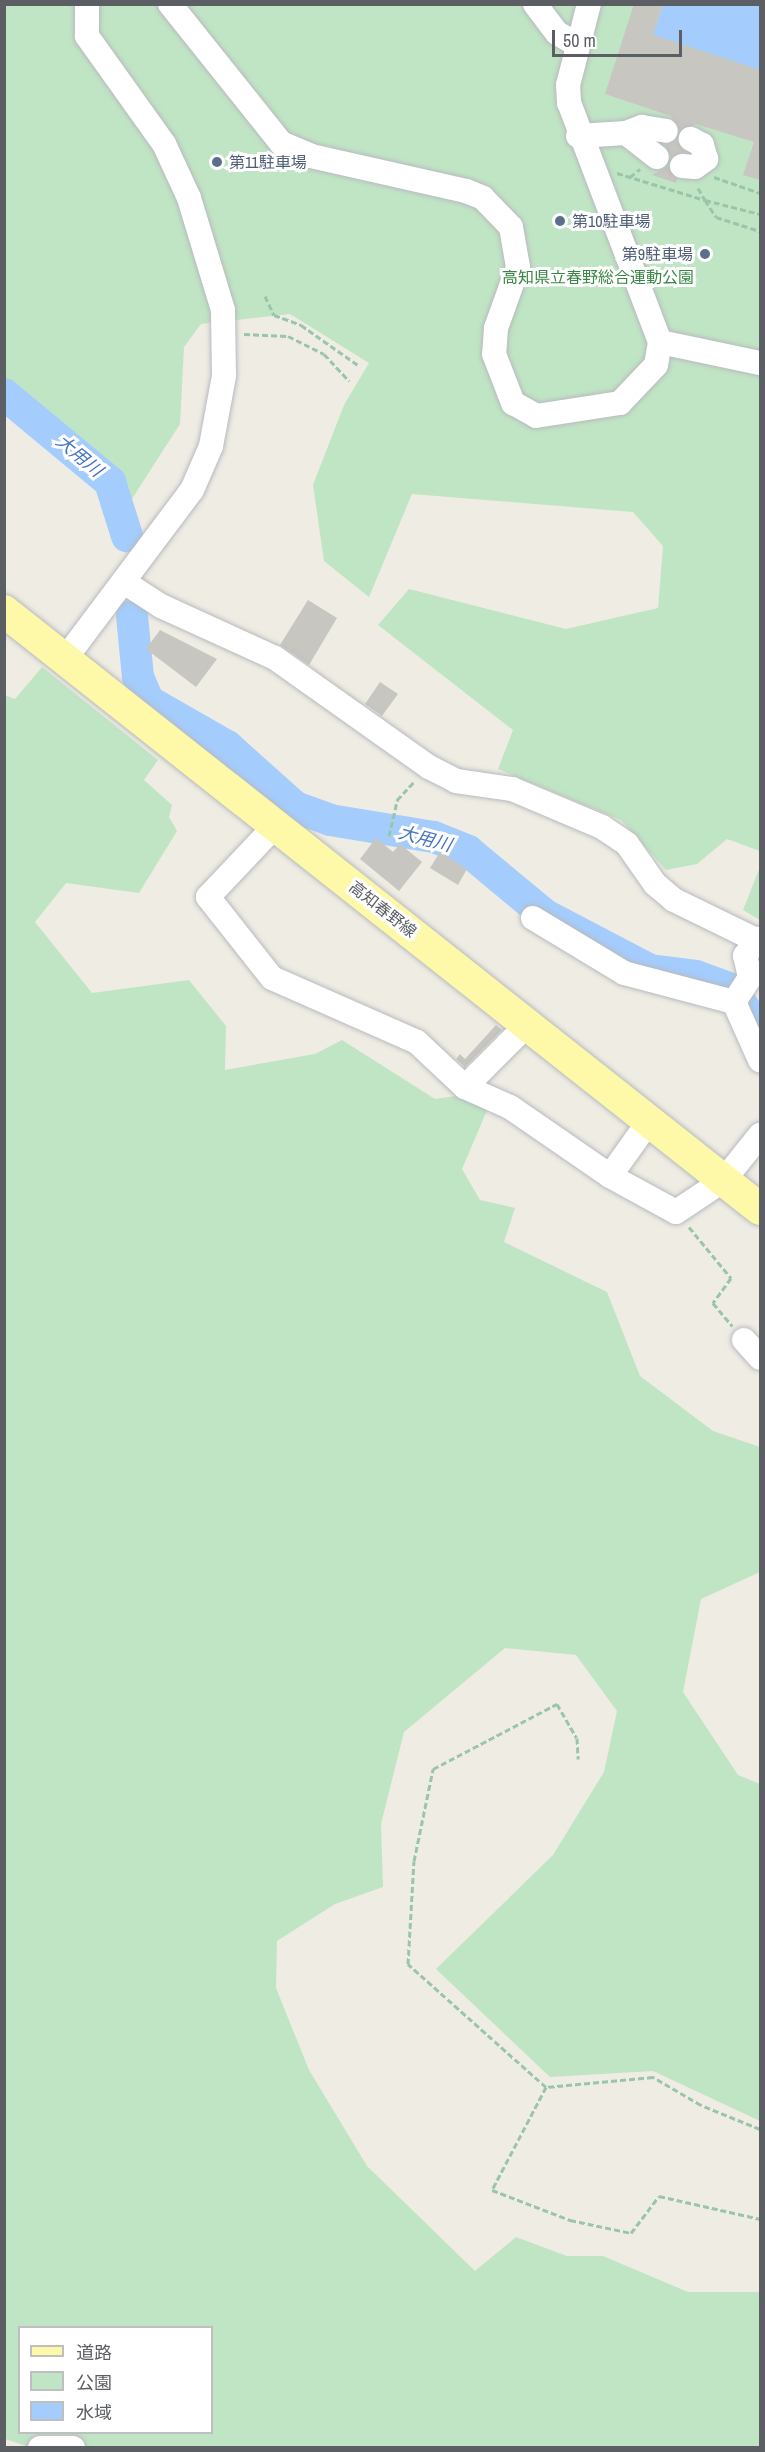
<!DOCTYPE html>
<meta charset="utf-8">
<style>
body{margin:0}
#map{position:relative;width:765px;height:2452px;overflow:hidden;background:#eeece3;font-family:"Archivo Narrow","Noto Sans JP",sans-serif}
div>[style]{position:absolute}
.green>*{inset:0;background:#c0e5c4}
.water>*{inset:0;background:#a4ccfc}
.river>*{height:32px;margin:-16px;padding:0 16px;transform-origin:16px;border-radius:16px;background:#a4ccfc}
.building>*{inset:0;background:#c8c6c0}
.path>*{height:3px;margin-top:-1.5px;transform-origin:0;background:repeating-linear-gradient(90deg,#9ac5aa 0 6px,transparent 0 9px)}
.roads{filter:drop-shadow(0 0 2px #b8babf) drop-shadow(0 0 2px #b8babf)}
.minor>*{height:24px;margin:-12px;padding:0 12px;transform-origin:12px;border-radius:12px;background:#fff}
.major>*{height:32px;margin:-16px;padding:0 16px;transform-origin:16px;border-radius:16px;background:#fdf9a9}
.dots>*{width:16px;height:16px;translate:-50% -50%;box-sizing:border-box;border:3px solid #fff;border-radius:50%}
span{translate:-50% -50%;white-space:nowrap;text-align:center;line-height:1.15;-webkit-text-stroke:6px #fff;paint-order:stroke}
.service-label{font-size:16px;color:#4e5e75}
.left{translate:0 -50%;text-align:left}
.right{translate:-100% -50%;text-align:right}
.park-label{font-size:16px;color:#388644}
.street-label{font-size:16px;color:#5b5e63}
.water-label{font-size:18px;color:#4774c0;font-style:italic}
.frame{position:absolute;inset:0;border:6px solid #5b5e63;pointer-events:none}
.legend{position:absolute;left:18px;top:2326px;width:195px;height:108px;box-sizing:border-box;background:#fff;border:2px solid #bdbfc1;margin:0;padding:8px 10px;list-style:none;font-size:18px;color:#5b5e63}
.legend li{display:flex;align-items:center;gap:12px;height:30px}
.legend b{width:30px;border:2px solid #bdbfc1}
.scale{position:absolute;left:552px;top:30px;width:130px;height:27px;box-sizing:border-box;border:3px solid #5b5e63;border-top:0;padding-left:8px;font-size:18px;line-height:21px;white-space:nowrap;color:#5b5e63;-webkit-text-stroke:4px #fff;paint-order:stroke}
</style>
<div id="map">
<div class="green">
<div style="clip-path:polygon(4px 5px,760px 5px,760px 851px,727px 839px,697px 864px,666px 870px,621px 820px,498px 769px,513px 730px,378px 625px,409px 589px,566px 629px,658px 608px,663px 546px,633px 512px,412px 494px,369px 597px,324px 561px,313px 485px,344px 405px,369px 363px,290px 314px,201px 324px,184px 347px,180px 424px,130px 502px,82px 446px,5px 388px)"></div>
<div style="clip-path:polygon(evenodd,42px 667px,158px 760px,144px 780px,172px 805px,169px 817px,177px 831px,139px 893px,66px 883px,35px 922px,92px 993px,189px 980px,226px 1026px,225px 1070px,315px 1054px,342px 1040px,435px 1099px,463px 1095px,488px 1108px,462px 1169px,480px 1200px,515px 1208px,504px 1242px,607px 1292px,640px 1376px,713px 1431px,760px 1447px,760px 1572px,701px 1599px,683px 1692px,738px 1775px,760px 1784px,760px 2121px,653px 2071px,550px 2077px,436px 1969px,553px 1855px,604px 1772px,617px 1711px,576px 1655px,505px 1648px,404px 1732px,381px 1824px,383px 1887px,335px 1904px,277px 1941px,276px 1988px,309px 2070px,367px 2166px,475px 2271px,516px 2237px,567px 2256px,603px 2256px,688px 2292px,760px 2292px,760px 2447px,33px 2448px,5px 2439px,4px 695px,15px 699px,42px 667px,20px 2328px,212px 2328px,212px 2432px,20px 2432px,20px 2328px)"></div>
<div style="clip-path:polygon(760px 867px,760px 920px,743px 910px)"></div>
</div>
<div class="water">
<div style="clip-path:polygon(663px 5px,760px 5px,760px 70px,653px 35px)"></div>
</div>
<div class="river">
<div style="left:4px;top:394px;width:138px;rotate:39.7deg"></div>
<div style="left:110px;top:482px;width:57px;rotate:72.5deg"></div>
<div style="left:132px;top:616px;width:61px;rotate:84.4deg"></div>
<div style="left:138px;top:677px;width:26px;rotate:67deg"></div>
<div style="left:148px;top:701px;width:91px;rotate:29.7deg"></div>
<div style="left:227px;top:746px;width:91px;rotate:41.9deg"></div>
<div style="left:295px;top:807px;width:37px;rotate:20deg"></div>
<div style="left:330px;top:820px;width:105px;rotate:9.3deg"></div>
<div style="left:434px;top:837px;width:37px;rotate:22deg"></div>
<div style="left:468px;top:851px;width:100px;rotate:39.7deg"></div>
<div style="left:545px;top:915px;width:119px;rotate:27.6deg"></div>
<div style="left:650px;top:970px;width:46px;rotate:7.4deg"></div>
<div style="left:696px;top:976px;width:38px;rotate:20deg"></div>
<div style="left:732px;top:989px;width:38px;rotate:57deg"></div>
</div>
<div class="building">
<div style="clip-path:polygon(634px 4px,663px 4px,653px 35px,760px 70px,760px 180px,743px 175px,754px 142px,696px 124px,680px 131px,671px 116px,605px 94px)"></div>
<div style="clip-path:polygon(677px 140px,685px 152px,671px 157px,665px 145px)"></div>
<div style="clip-path:polygon(668px 166px,677px 179px,676px 183px,652px 175px)"></div>
<div style="clip-path:polygon(308px 600px,337px 618px,309px 665px,280px 645px)"></div>
<div style="clip-path:polygon(160px 630px,217px 659px,196px 687px,146px 649px)"></div>
<div style="clip-path:polygon(380px 682px,398px 694px,382px 716px,365px 704px)"></div>
<div style="clip-path:polygon(376px 838px,393px 852px,400px 844px,422px 862px,399px 891px,360px 859px)"></div>
<div style="clip-path:polygon(440px 852px,467px 869px,458px 885px,430px 868px)"></div>
<div style="clip-path:polygon(496px 1025px,502px 1030px,465px 1067px,456px 1059px,460px 1054px,465px 1059px)"></div>
</div>
<div class="path">
<div style="left:617px;top:173px;width:92px;rotate:17.1deg"></div>
<div style="left:705px;top:200px;width:20px;rotate:57deg"></div>
<div style="left:716px;top:217px;width:46px;rotate:17.7deg"></div>
<div style="left:630px;top:177px;width:13px;rotate:-39deg"></div>
<div style="left:714px;top:177px;width:49px;rotate:19.2deg"></div>
<div style="left:698px;top:188px;width:14px;rotate:60deg"></div>
<div style="left:705px;top:200px;width:57px;rotate:14.3deg"></div>
<div style="left:265px;top:296px;width:21px;rotate:65deg"></div>
<div style="left:274px;top:315px;width:29px;rotate:20deg"></div>
<div style="left:301px;top:325px;width:70px;rotate:35.1deg"></div>
<div style="left:244px;top:334px;width:44px;rotate:2.6deg"></div>
<div style="left:288px;top:336px;width:40px;rotate:26.6deg"></div>
<div style="left:324px;top:354px;width:37px;rotate:47deg"></div>
<div style="left:389px;top:836px;width:37px;rotate:-77deg"></div>
<div style="left:397px;top:800px;width:26px;rotate:-47deg"></div>
<div style="left:689px;top:1227px;width:66px;rotate:50.5deg"></div>
<div style="left:731px;top:1278px;width:31px;rotate:126deg"></div>
<div style="left:713px;top:1303px;width:30px;rotate:50deg"></div>
<div style="left:546px;top:2087px;width:185px;rotate:-138.3deg"></div>
<div style="left:408px;top:1964px;width:103px;rotate:-86.7deg"></div>
<div style="left:414px;top:1861px;width:94px;rotate:-78.3deg"></div>
<div style="left:433px;top:1769px;width:140px;rotate:-27.7deg"></div>
<div style="left:557px;top:1704px;width:39px;rotate:60deg"></div>
<div style="left:577px;top:1738px;width:21px;rotate:87deg"></div>
<div style="left:760px;top:2129px;width:64px;rotate:-157.9deg"></div>
<div style="left:701px;top:2105px;width:56px;rotate:-149.7deg"></div>
<div style="left:653px;top:2077px;width:107px;rotate:174.7deg"></div>
<div style="left:546px;top:2087px;width:116px;rotate:117.7deg"></div>
<div style="left:492px;top:2190px;width:84px;rotate:21deg"></div>
<div style="left:570px;top:2220px;width:62px;rotate:12deg"></div>
<div style="left:631px;top:2233px;width:46px;rotate:-52.9deg"></div>
<div style="left:659px;top:2196px;width:104px;rotate:12.8deg"></div>
</div>
<div class="roads">
<div class="minor">
<div style="left:170px;top:4px;width:178px;rotate:51.4deg"></div>
<div style="left:281px;top:143px;width:33px;rotate:23deg"></div>
<div style="left:311px;top:156px;width:159px;rotate:12.7deg"></div>
<div style="left:466px;top:191px;width:18px;rotate:22deg"></div>
<div style="left:483px;top:198px;width:40px;rotate:46deg"></div>
<div style="left:511px;top:227px;width:41px;rotate:80.1deg"></div>
<div style="left:518px;top:267px;width:65px;rotate:109.8deg"></div>
<div style="left:496px;top:328px;width:26px;rotate:94deg"></div>
<div style="left:494px;top:354px;width:53px;rotate:68.8deg"></div>
<div style="left:513px;top:403px;width:26px;rotate:29deg"></div>
<div style="left:536px;top:416px;width:85px;rotate:-8.8deg"></div>
<div style="left:620px;top:403px;width:52px;rotate:-46.5deg"></div>
<div style="left:656px;top:365px;width:23px;rotate:-80deg"></div>
<div style="left:660px;top:342px;width:256px;rotate:-110.8deg"></div>
<div style="left:569px;top:103px;width:18px;rotate:-93deg"></div>
<div style="left:568px;top:85px;width:84px;rotate:-75.5deg"></div>
<div style="left:535px;top:4px;width:36px;rotate:53deg"></div>
<div style="left:557px;top:33px;width:24px;rotate:30deg"></div>
<div style="left:626px;top:133px;width:17px;rotate:-21deg"></div>
<div style="left:642px;top:127px;width:24px;rotate:9deg"></div>
<div style="left:578px;top:136px;width:48px;rotate:-3.6deg"></div>
<div style="left:626px;top:133px;width:39px;rotate:38deg"></div>
<div style="left:682px;top:166px;width:13px;rotate:4deg"></div>
<div style="left:695px;top:167px;width:14px;rotate:-36deg"></div>
<div style="left:706px;top:159px;width:15px;rotate:-106deg"></div>
<div style="left:702px;top:145px;width:13px;rotate:-151deg"></div>
<div style="left:660px;top:342px;width:102px;rotate:11.9deg"></div>
<div style="left:124px;top:582px;width:44px;rotate:33deg"></div>
<div style="left:161px;top:606px;width:125px;rotate:24.5deg"></div>
<div style="left:275px;top:658px;width:189px;rotate:35.3deg"></div>
<div style="left:429px;top:767px;width:30px;rotate:27deg"></div>
<div style="left:456px;top:781px;width:57px;rotate:8.1deg"></div>
<div style="left:512px;top:789px;width:98px;rotate:22.9deg"></div>
<div style="left:602px;top:827px;width:30px;rotate:34deg"></div>
<div style="left:627px;top:844px;width:49px;rotate:55deg"></div>
<div style="left:655px;top:884px;width:25px;rotate:40deg"></div>
<div style="left:674px;top:900px;width:96px;rotate:26deg"></div>
<div style="left:65px;top:659px;width:211px;rotate:-53.1deg"></div>
<div style="left:192px;top:490px;width:48px;rotate:-66.6deg"></div>
<div style="left:211px;top:446px;width:71px;rotate:-79.5deg"></div>
<div style="left:224px;top:376px;width:66px;rotate:-90.9deg"></div>
<div style="left:223px;top:310px;width:117px;rotate:-106.9deg"></div>
<div style="left:189px;top:198px;width:60px;rotate:-114.8deg"></div>
<div style="left:164px;top:144px;width:133px;rotate:-125.5deg"></div>
<div style="left:87px;top:36px;width:32px;rotate:-90deg"></div>
<div style="left:276px;top:825px;width:99px;rotate:133.4deg"></div>
<div style="left:208px;top:897px;width:103px;rotate:51.7deg"></div>
<div style="left:272px;top:978px;width:158px;rotate:23.8deg"></div>
<div style="left:417px;top:1042px;width:66px;rotate:43.2deg"></div>
<div style="left:465px;top:1087px;width:89px;rotate:-45deg"></div>
<div style="left:533px;top:918px;width:106px;rotate:31.1deg"></div>
<div style="left:624px;top:973px;width:114px;rotate:14.8deg"></div>
<div style="left:734px;top:1002px;width:64px;rotate:65.9deg"></div>
<div style="left:734px;top:1002px;width:30px;rotate:-57deg"></div>
<div style="left:750px;top:977px;width:22px;rotate:-103deg"></div>
<div style="left:745px;top:956px;width:21px;rotate:-55deg"></div>
<div style="left:465px;top:1087px;width:49px;rotate:24deg"></div>
<div style="left:510px;top:1107px;width:121px;rotate:34.6deg"></div>
<div style="left:610px;top:1176px;width:69px;rotate:-54.5deg"></div>
<div style="left:610px;top:1176px;width:75px;rotate:28.6deg"></div>
<div style="left:676px;top:1212px;width:58px;rotate:-33.7deg"></div>
<div style="left:724px;top:1180px;width:58px;rotate:-51.3deg"></div>
<div style="left:744px;top:1340px;width:24px;rotate:48deg"></div>
<div style="left:40px;top:2448px;width:33px"></div>
</div>
<div class="major">
<div style="left:4px;top:611px;width:964px;rotate:38.34deg"></div>
</div>
</div>
<div class="dots">
<div style="left:217px;top:162px;background:#5c6f8a"></div>
<div style="left:560px;top:221px;background:#5c6f8a"></div>
<div style="left:705px;top:254px;background:#5c6f8a"></div>
</div>
<div class="service-label">
<span class="left" style="left:229px;top:162px">第11駐車場</span>
<span class="left" style="left:572px;top:221px">第10駐車場</span>
<span class="right" style="left:693px;top:254px">第9駐車場</span>
</div>
<div class="park-label">
<span style="left:598px;top:277px">高知県立春野総合運動公園</span>
</div>
<div class="street-label">
<span style="left:383px;top:909px;rotate:38deg">高知春野線</span>
</div>
<div class="water-label">
<span style="left:79px;top:456px;rotate:40deg">大用川</span>
<span style="left:425px;top:839px;rotate:15deg">大用川</span>
</div>
<div class="frame"></div>
<ul class="legend">
<li><b style="height:8px;background:#fdf9a9"></b>道路</li>
<li><b style="height:16px;background:#c0e5c4"></b>公園</li>
<li><b style="height:16px;background:#a4ccfc"></b>水域</li>
</ul>
<div class="scale">50 m</div>
</div>
